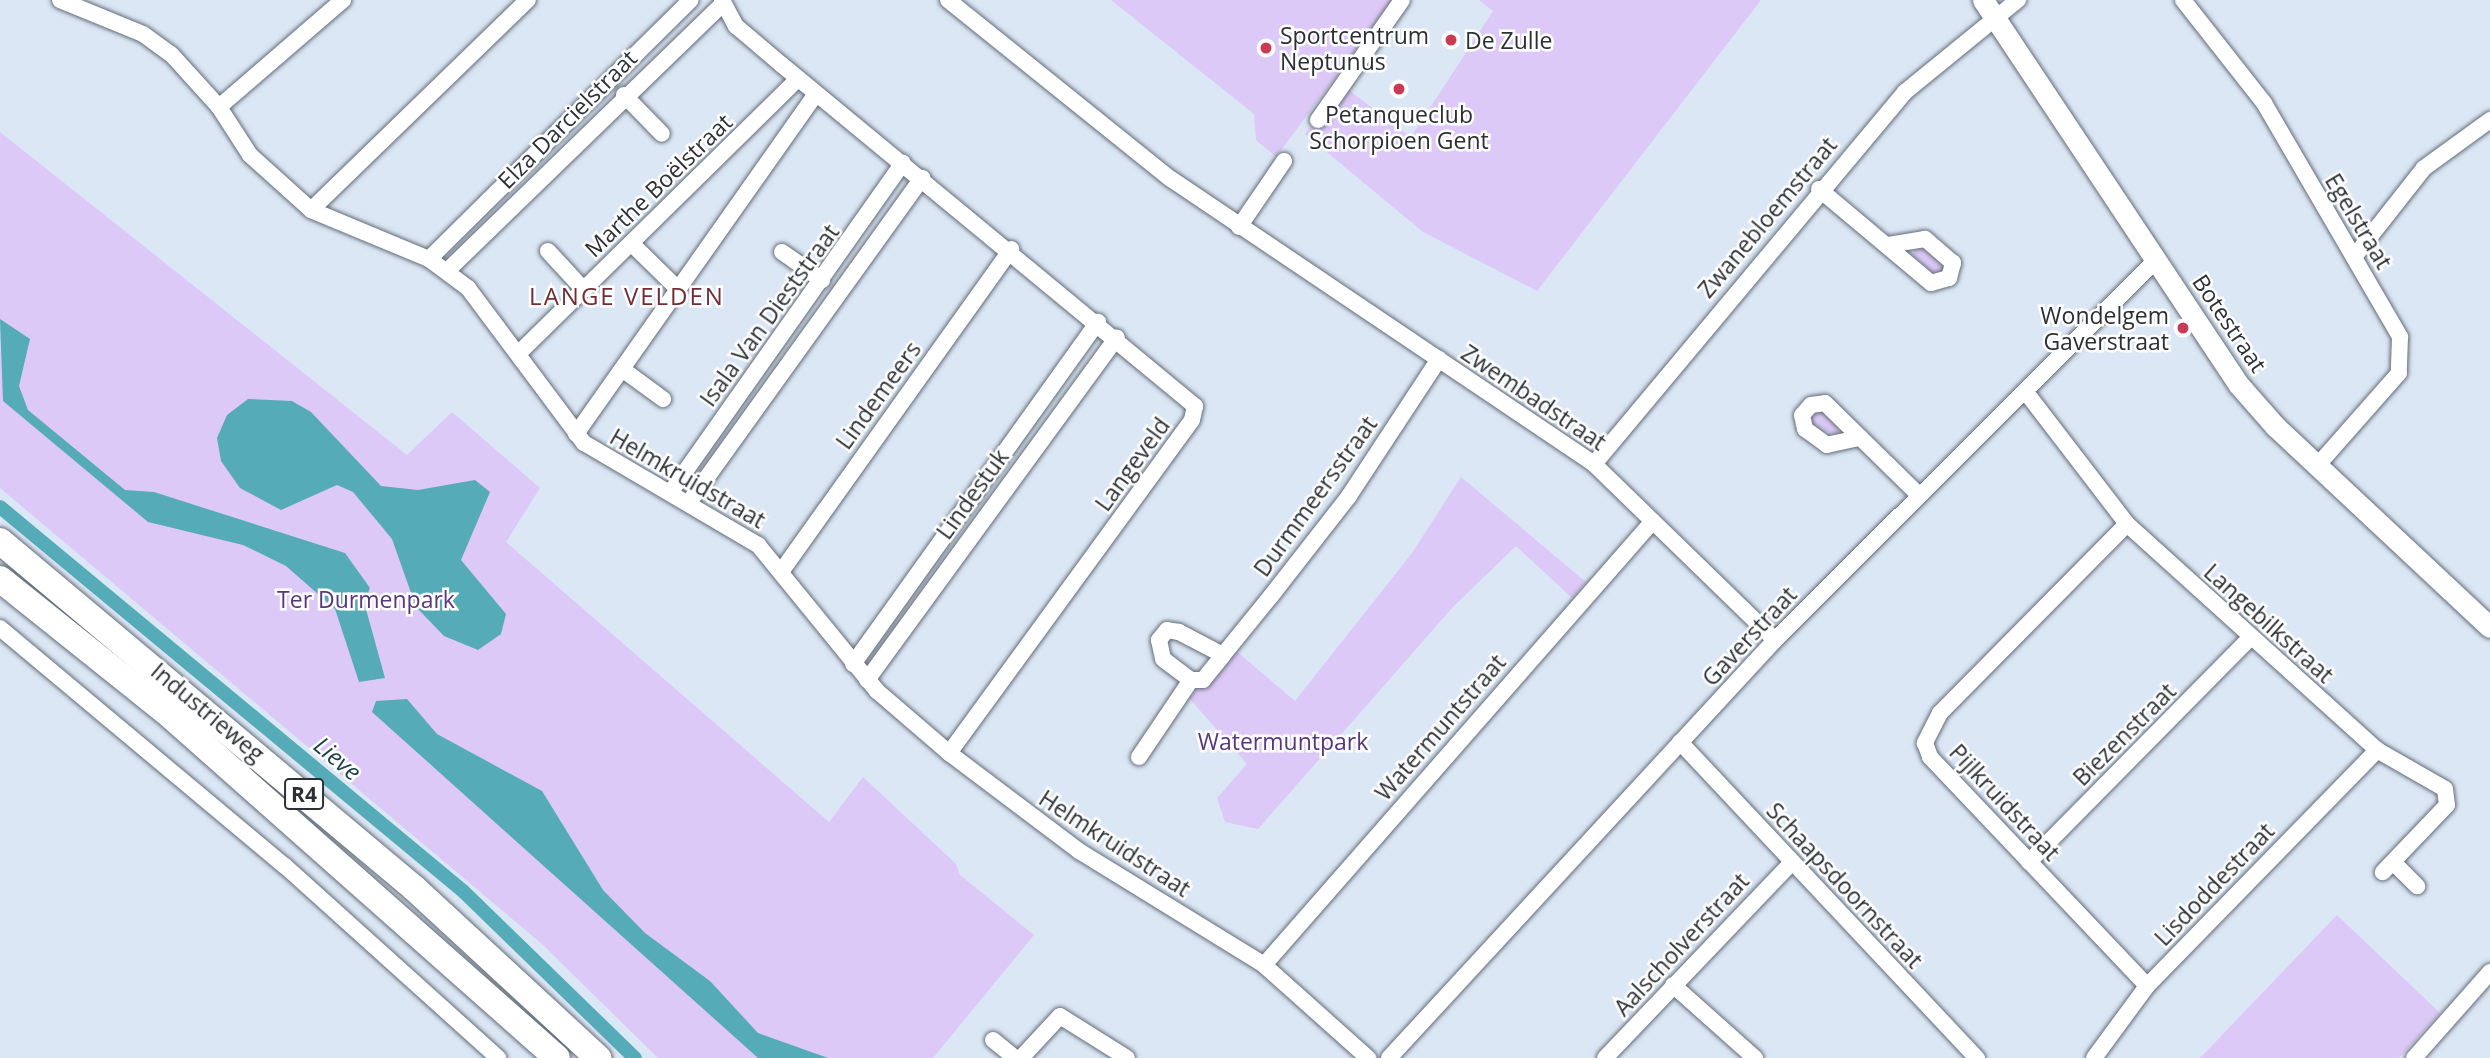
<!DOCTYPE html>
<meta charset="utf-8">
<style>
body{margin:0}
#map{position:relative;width:2490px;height:1058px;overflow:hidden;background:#dce7f5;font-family:"Open Sans",sans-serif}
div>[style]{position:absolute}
.green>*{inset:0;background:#dcc9f7}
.water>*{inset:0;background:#55abb8}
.canal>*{height:14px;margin:-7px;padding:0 7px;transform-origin:7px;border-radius:7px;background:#55abb8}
.roads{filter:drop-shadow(0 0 2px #636c78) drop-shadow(0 0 2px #636c78)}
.minor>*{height:16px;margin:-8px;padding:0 8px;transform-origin:8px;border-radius:8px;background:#fff}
.tertiary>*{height:21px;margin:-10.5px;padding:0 10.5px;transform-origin:10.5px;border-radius:10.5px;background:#fff}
.trunk>*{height:26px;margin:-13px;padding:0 13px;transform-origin:13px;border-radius:13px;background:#fff}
.dots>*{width:19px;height:19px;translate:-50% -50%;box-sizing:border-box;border:4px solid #fff;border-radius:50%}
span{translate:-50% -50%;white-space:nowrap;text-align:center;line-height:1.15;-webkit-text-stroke:5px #fff;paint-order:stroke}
.shield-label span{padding:2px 5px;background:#fff;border:2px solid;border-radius:5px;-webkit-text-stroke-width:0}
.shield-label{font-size:21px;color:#2c3035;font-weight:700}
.poi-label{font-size:23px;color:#2c3035}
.left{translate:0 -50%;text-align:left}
.right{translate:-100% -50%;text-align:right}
.street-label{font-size:23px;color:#2c3035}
.park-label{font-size:23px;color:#58377c}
.neighbourhood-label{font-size:24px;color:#732c35;letter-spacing:2px}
.water-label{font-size:24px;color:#194147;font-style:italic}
</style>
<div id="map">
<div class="green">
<div style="clip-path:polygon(1111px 0,1393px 0,1276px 157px,1256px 140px,1254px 114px)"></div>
<div style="clip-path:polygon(1479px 0,1761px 0,1537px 291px,1423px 232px,1305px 134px,1342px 85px,1411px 137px,1493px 11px)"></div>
<div style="clip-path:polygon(0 132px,407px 455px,452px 412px,540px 488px,506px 542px,829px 822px,863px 777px,956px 864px,960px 875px,1034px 935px,933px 1058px,658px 1058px,542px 944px,0 488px)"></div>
<div style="clip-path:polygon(1920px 242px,1945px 260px,1943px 273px,1934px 274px,1912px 255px)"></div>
<div style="clip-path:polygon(1823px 409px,1838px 425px,1838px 436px,1810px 425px,1811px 413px)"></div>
<div style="clip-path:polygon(1461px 477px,1586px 582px,1572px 598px,1516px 546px,1453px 607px,1258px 829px,1225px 822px,1217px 798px,1247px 764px,1189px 698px,1235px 650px,1295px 701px,1412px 553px)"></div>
<div style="clip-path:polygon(2337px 915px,2440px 1013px,2399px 1058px,2200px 1058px)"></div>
</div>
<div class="water">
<div style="clip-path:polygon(0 319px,30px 339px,19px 386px,28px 410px,125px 490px,154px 492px,345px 553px,370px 588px,364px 602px,385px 678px,359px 682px,335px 609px,286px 566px,243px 545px,148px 522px,3px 401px)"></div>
<div style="clip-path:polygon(248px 399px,292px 401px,311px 412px,381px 486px,418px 490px,475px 480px,490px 492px,461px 560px,506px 614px,501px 634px,478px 650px,444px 636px,416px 607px,392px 539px,353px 492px,337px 485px,281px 510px,240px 488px,221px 461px,217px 438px,227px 415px)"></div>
<div style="clip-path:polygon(407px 699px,437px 734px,542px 791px,603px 890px,645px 933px,710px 981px,758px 1033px,828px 1058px,758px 1058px,372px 712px,376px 701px)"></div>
</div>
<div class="canal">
<div style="left:0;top:507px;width:602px;rotate:39.67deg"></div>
<div style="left:463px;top:891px;width:240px;rotate:44.2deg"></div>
</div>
<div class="roads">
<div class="minor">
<div style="left:60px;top:0;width:90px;rotate:22.3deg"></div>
<div style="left:143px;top:34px;width:34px;rotate:36deg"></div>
<div style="left:171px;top:54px;width:72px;rotate:47.8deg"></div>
<div style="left:219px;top:107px;width:57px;rotate:57.1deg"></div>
<div style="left:250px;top:155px;width:82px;rotate:42deg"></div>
<div style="left:311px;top:210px;width:128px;rotate:22.6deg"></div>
<div style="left:429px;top:259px;width:49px;rotate:36.6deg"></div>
<div style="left:468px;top:288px;width:194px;rotate:53.2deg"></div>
<div style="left:584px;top:443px;width:202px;rotate:30.4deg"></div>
<div style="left:758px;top:545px;width:188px;rotate:50.8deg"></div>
<div style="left:877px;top:691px;width:95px;rotate:40.7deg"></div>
<div style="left:949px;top:753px;width:163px;rotate:37deg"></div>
<div style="left:1079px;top:851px;width:217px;rotate:31.6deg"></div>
<div style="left:1264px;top:965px;width:140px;rotate:41.8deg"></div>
<div style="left:722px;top:0;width:30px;rotate:62deg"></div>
<div style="left:736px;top:26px;width:60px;rotate:40.3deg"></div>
<div style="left:782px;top:65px;width:536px;rotate:39.55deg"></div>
<div style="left:1195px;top:406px;width:14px;rotate:102deg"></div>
<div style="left:1192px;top:420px;width:412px;rotate:126.1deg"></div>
<div style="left:948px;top:0;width:286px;rotate:38.8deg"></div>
<div style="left:1171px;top:179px;width:510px;rotate:33.97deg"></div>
<div style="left:1594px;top:464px;width:252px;rotate:44.2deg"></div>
<div style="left:2183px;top:0;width:131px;rotate:51.8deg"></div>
<div style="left:2264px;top:103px;width:271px;rotate:59.8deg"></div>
<div style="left:2400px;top:337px;width:36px;rotate:92deg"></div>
<div style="left:2399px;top:373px;width:123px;rotate:131.4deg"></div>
<div style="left:624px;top:95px;width:54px;rotate:45.7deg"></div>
<div style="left:219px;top:107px;width:164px;rotate:-40.8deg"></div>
<div style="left:1318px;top:120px;width:146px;rotate:-55deg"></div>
<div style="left:1819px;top:189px;width:146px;rotate:40deg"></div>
<div style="left:1931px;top:283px;width:19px;rotate:-16deg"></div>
<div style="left:1949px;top:278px;width:16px;rotate:-75deg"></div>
<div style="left:1953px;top:263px;width:37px;rotate:-139deg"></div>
<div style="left:1925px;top:239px;width:37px;rotate:171deg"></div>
<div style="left:311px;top:210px;width:302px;rotate:-44.1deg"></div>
<div style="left:1239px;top:227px;width:80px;rotate:-55.7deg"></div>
<div style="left:631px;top:243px;width:66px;rotate:44.4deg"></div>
<div style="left:548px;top:251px;width:53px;rotate:47.3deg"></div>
<div style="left:782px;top:252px;width:49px;rotate:35deg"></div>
<div style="left:2354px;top:257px;width:113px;rotate:-51.8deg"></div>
<div style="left:2424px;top:168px;width:82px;rotate:-36deg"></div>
<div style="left:429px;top:259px;width:368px;rotate:-44.7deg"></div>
<div style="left:447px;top:271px;width:384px;rotate:-44.1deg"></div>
<div style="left:520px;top:352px;width:390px;rotate:-44.5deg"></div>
<div style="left:622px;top:369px;width:51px;rotate:36.2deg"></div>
<div style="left:2025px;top:391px;width:168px;rotate:52.5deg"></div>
<div style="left:2127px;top:524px;width:337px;rotate:42.1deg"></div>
<div style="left:2377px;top:750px;width:78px;rotate:29.8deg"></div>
<div style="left:2445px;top:789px;width:16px;rotate:83deg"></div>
<div style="left:2447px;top:805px;width:93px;rotate:133.7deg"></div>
<div style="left:576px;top:434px;width:416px;rotate:-54.8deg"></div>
<div style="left:1859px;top:438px;width:33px;rotate:168deg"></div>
<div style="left:1827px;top:445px;width:27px;rotate:-144deg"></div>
<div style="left:1805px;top:429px;width:14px;rotate:-102deg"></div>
<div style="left:1802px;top:415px;width:13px;rotate:-48deg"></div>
<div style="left:1811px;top:405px;width:14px;rotate:-8deg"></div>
<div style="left:1825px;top:403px;width:130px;rotate:44.4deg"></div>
<div style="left:1594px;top:464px;width:485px;rotate:-50.1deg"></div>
<div style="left:1905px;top:92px;width:146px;rotate:-39.2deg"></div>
<div style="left:670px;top:493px;width:404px;rotate:-54.8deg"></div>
<div style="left:690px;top:501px;width:398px;rotate:-54.3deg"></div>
<div style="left:2127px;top:524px;width:266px;rotate:134.7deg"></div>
<div style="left:1940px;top:713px;width:34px;rotate:117deg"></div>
<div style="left:1925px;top:743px;width:15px;rotate:70deg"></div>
<div style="left:1930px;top:757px;width:315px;rotate:46.5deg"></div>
<div style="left:783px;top:569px;width:393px;rotate:-54.5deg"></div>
<div style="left:0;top:628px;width:371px;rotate:39.9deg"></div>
<div style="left:285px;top:866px;width:287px;rotate:42deg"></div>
<div style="left:1223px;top:655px;width:50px;rotate:-152.4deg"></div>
<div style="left:1179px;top:632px;width:12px;rotate:-171deg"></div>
<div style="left:1167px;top:630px;width:13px;rotate:129deg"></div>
<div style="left:1159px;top:640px;width:19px;rotate:78deg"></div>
<div style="left:1163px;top:659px;width:35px;rotate:37deg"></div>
<div style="left:1191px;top:680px;width:12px"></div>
<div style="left:1203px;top:680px;width:32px;rotate:-51deg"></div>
<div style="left:1223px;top:655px;width:76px;rotate:-50.9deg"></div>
<div style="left:1271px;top:596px;width:127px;rotate:-52deg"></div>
<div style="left:1349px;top:496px;width:164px;rotate:-56.7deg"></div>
<div style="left:853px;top:664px;width:421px;rotate:-54.4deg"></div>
<div style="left:867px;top:680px;width:424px;rotate:-53.9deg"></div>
<div style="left:1680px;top:742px;width:434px;rotate:46.8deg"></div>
<div style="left:1139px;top:757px;width:93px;rotate:-56deg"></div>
<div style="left:2029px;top:862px;width:315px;rotate:-45.4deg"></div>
<div style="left:2394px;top:863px;width:33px;rotate:45deg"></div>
<div style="left:1264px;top:965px;width:590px;rotate:-48.78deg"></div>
<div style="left:1673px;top:985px;width:110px;rotate:41.7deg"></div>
<div style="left:993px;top:1040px;width:28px;rotate:39deg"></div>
<div style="left:1021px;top:1058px;width:57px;rotate:-47.1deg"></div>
<div style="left:1060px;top:1016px;width:79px;rotate:32.1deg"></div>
<div style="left:1389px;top:1058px;width:569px;rotate:-47.28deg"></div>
<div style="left:1775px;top:640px;width:538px;rotate:-44.92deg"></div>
<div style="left:1605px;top:1058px;width:271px;rotate:-46.3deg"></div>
<div style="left:2094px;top:1058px;width:89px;rotate:-53.6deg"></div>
<div style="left:2147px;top:986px;width:330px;rotate:-45.7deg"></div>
<div style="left:2414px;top:1058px;width:115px;rotate:-48.5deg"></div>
</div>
<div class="tertiary">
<div style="left:1983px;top:0;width:462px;rotate:56.4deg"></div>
<div style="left:2239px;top:385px;width:55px;rotate:48.7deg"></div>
<div style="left:2275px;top:426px;width:294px;rotate:43.1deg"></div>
</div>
<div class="trunk">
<div style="left:0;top:541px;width:540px;rotate:39.97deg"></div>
<div style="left:414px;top:888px;width:251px;rotate:42.7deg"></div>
<div style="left:0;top:579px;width:221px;rotate:38.7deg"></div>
<div style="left:172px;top:717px;width:514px;rotate:41.53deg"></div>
</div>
</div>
<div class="dots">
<div style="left:1451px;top:40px;background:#ca3a53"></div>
<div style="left:1266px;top:48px;background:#ca3a53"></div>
<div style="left:1399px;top:89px;background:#ca3a53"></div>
<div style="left:2183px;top:328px;background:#ca3a53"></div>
</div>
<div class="shield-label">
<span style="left:304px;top:794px">R4</span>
</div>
<div class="poi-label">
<span class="left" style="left:1280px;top:48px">Sportcentrum<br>Neptunus</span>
<span class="left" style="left:1465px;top:40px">De Zulle</span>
<span style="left:1399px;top:127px">Petanqueclub<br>Schorpioen Gent</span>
<span class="right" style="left:2169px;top:328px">Wondelgem<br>Gaverstraat</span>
</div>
<div class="street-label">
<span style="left:567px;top:119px;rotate:-45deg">Elza Darcielstraat</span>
<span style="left:658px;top:185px;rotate:-44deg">Marthe Boëlstraat</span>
<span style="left:1767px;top:217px;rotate:-50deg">Zwanebloemstraat</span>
<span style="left:2359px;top:221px;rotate:59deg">Egelstraat</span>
<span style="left:769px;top:315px;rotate:-54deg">Isala Van Dieststraat</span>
<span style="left:2230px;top:323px;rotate:56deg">Botestraat</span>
<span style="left:878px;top:395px;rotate:-54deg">Lindemeers</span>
<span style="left:1534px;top:397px;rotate:34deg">Zwembadstraat</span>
<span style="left:1132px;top:464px;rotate:-54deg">Langeveld</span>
<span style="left:688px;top:478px;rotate:30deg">Helmkruidstraat</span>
<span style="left:972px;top:494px;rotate:-54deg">Lindestuk</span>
<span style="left:1315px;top:496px;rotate:-54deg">Durmmeersstraat</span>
<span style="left:2269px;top:623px;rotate:42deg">Langebilkstraat</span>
<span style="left:1749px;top:636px;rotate:-47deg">Gaverstraat</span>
<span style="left:208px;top:712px;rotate:40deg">Industrieweg</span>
<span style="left:1440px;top:727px;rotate:-49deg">Watermuntstraat</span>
<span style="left:2124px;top:734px;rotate:-45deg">Biezenstraat</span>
<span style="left:2005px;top:802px;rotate:47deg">Pijlkruidstraat</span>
<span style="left:1115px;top:843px;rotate:33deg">Helmkruidstraat</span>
<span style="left:2214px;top:884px;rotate:-46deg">Lisdoddestraat</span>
<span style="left:1845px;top:885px;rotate:47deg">Schaapsdoornstraat</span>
<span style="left:1681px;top:944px;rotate:-47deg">Aalscholverstraat</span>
</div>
<div class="park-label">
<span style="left:366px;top:599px">Ter Durmenpark</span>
<span style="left:1283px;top:741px">Watermuntpark</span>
</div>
<div class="neighbourhood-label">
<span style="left:627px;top:296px">LANGE VELDEN</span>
</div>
<div class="water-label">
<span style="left:338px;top:758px;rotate:40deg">Lieve</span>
</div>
</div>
